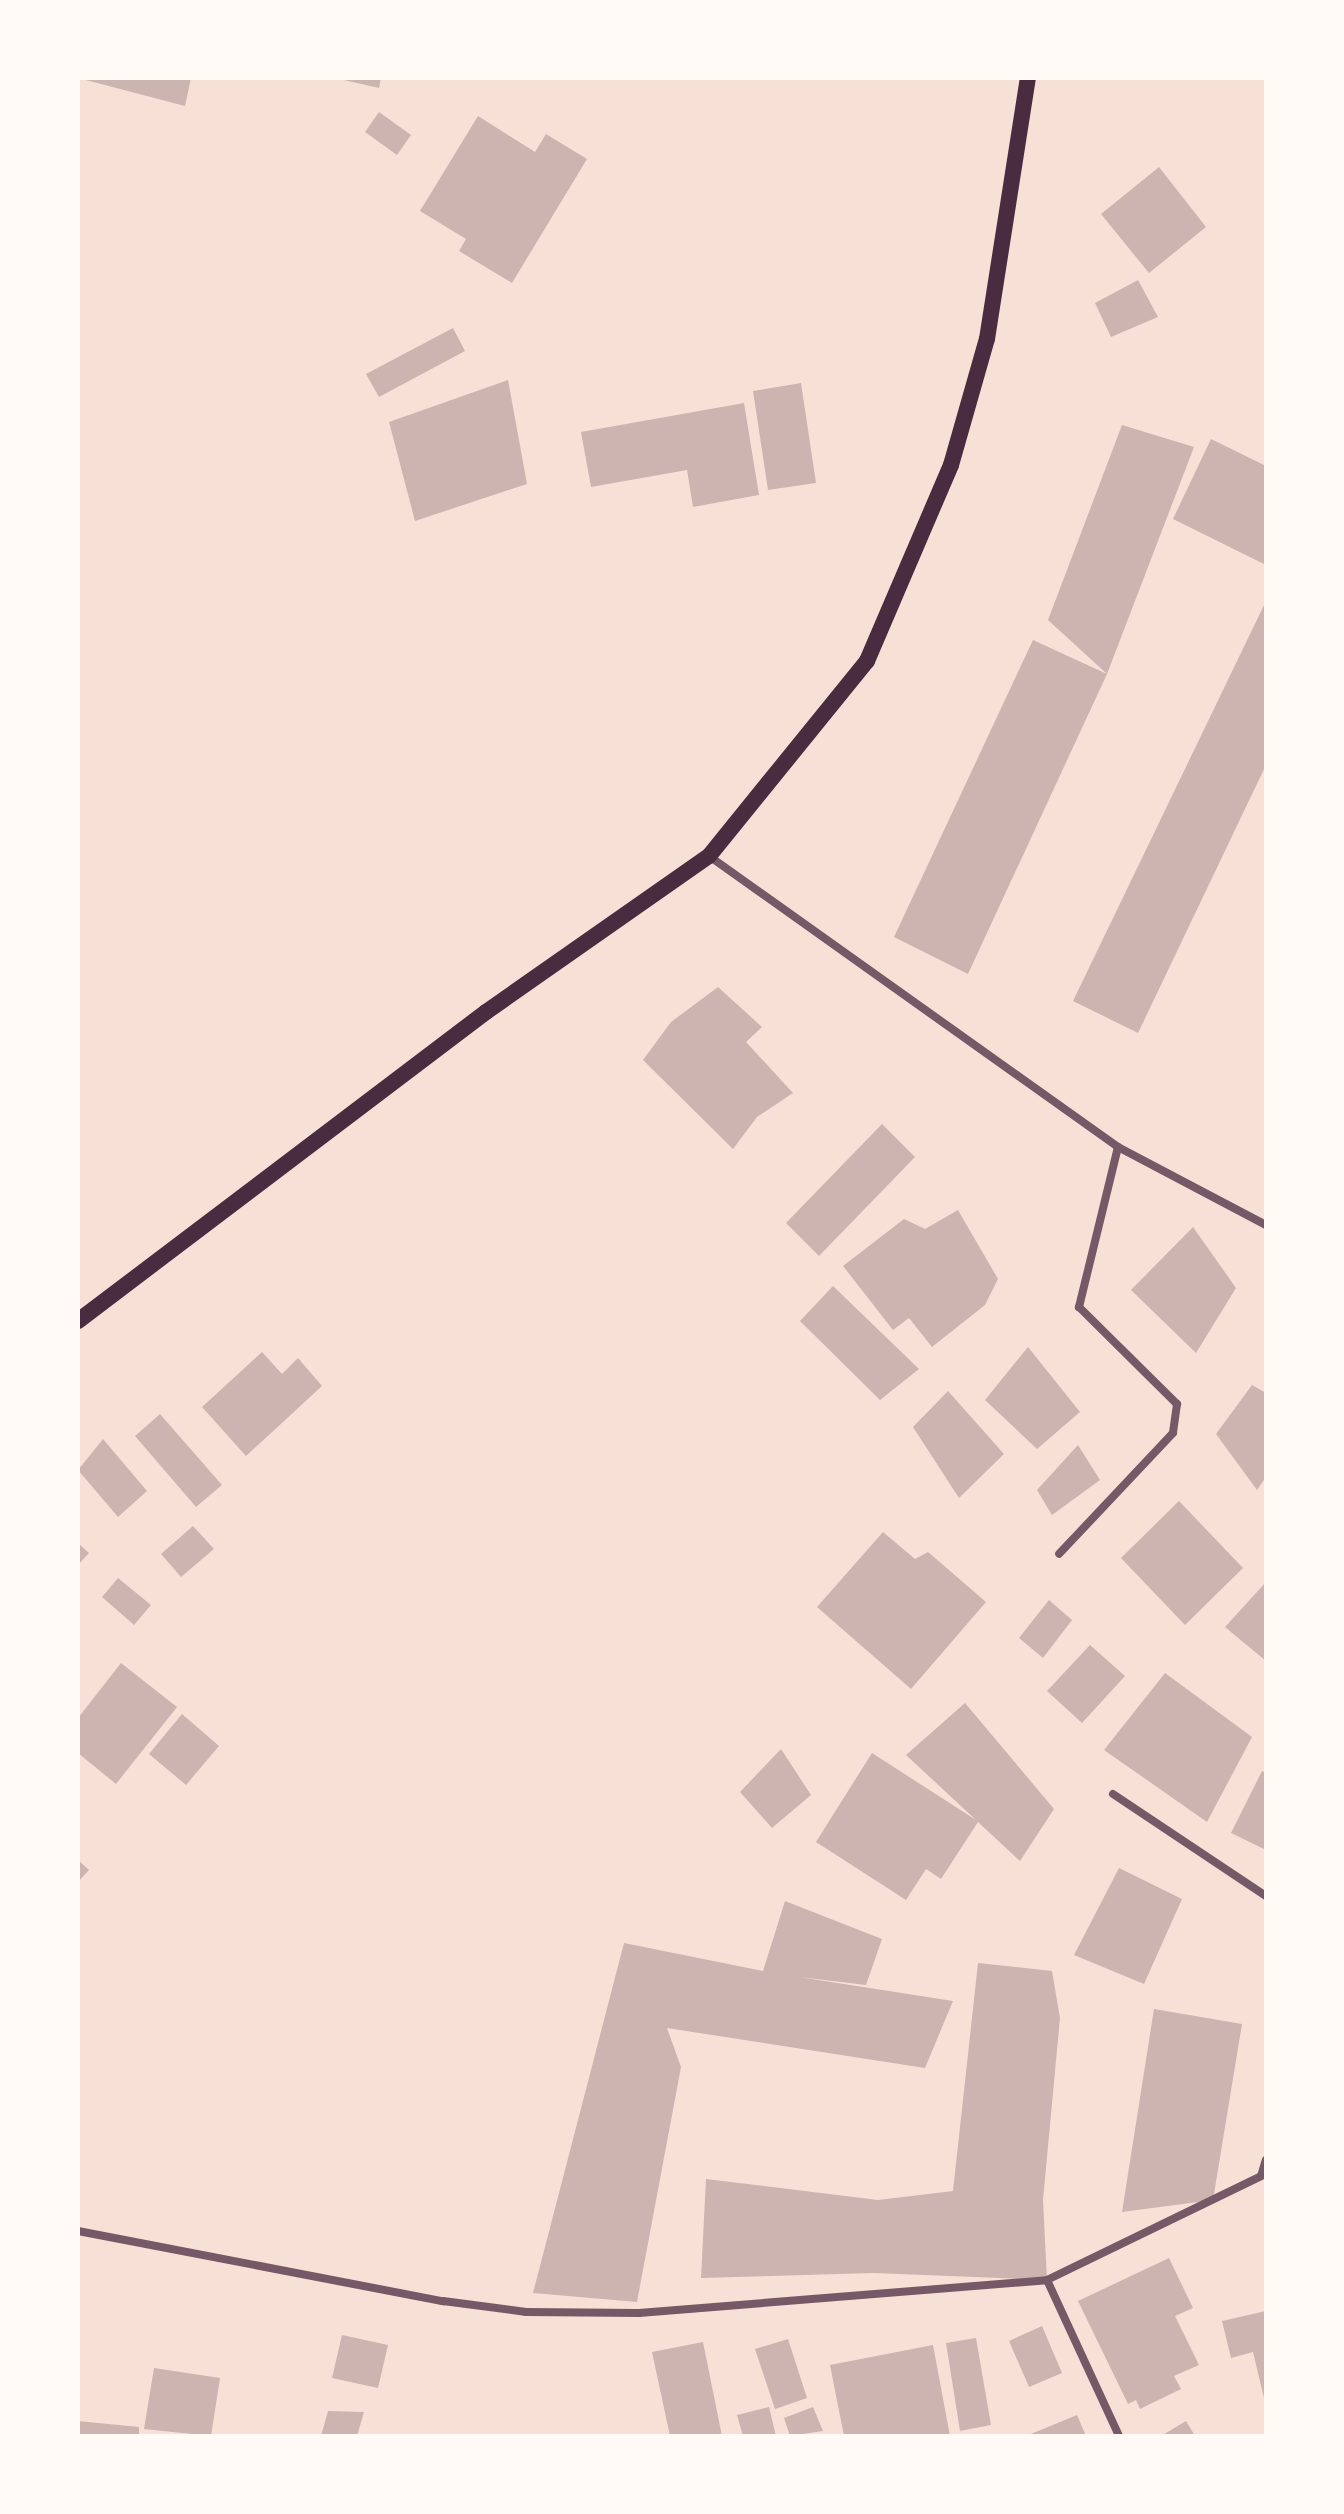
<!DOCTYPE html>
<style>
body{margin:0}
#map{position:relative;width:1344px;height:2514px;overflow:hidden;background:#f7e1d7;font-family:Poppins,sans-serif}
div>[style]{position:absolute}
.building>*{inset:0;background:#ccb4b1}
.minor>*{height:8px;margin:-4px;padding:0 4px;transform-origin:4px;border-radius:4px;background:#755966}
.secondary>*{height:16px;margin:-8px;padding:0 8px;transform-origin:8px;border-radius:8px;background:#4a2c40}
span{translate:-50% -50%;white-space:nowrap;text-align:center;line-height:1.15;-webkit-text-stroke:6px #fffaf5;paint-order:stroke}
.frame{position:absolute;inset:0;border:80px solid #fffaf5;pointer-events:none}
</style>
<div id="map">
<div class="building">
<div style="clip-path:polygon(78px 78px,191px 78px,185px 106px)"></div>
<div style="clip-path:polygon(335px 78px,381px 78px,379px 88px)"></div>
<div style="clip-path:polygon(379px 112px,411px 135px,397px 155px,365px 132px)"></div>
<div style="clip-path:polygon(478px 116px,535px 152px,546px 134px,587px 159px,512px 283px,459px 251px,466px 239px,420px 211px)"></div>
<div style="clip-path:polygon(1159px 167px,1206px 227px,1149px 273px,1101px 214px)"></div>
<div style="clip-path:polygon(1138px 280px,1158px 317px,1111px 337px,1095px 303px)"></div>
<div style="clip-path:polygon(453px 328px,465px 351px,379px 397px,366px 374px)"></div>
<div style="clip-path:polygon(508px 380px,527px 484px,415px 521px,389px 422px)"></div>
<div style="clip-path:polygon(801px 383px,816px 483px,768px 490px,753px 391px)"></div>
<div style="clip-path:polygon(744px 403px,759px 495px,693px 507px,687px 470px,591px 487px,581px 432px)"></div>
<div style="clip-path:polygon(1122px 425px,1194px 447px,1107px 674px,1048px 620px)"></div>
<div style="clip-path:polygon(1211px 439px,1266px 466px,1266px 565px,1173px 519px)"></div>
<div style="clip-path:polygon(1266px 601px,1266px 765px,1138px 1033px,1073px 1001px)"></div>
<div style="clip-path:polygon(1033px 640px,1107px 674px,968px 974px,894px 937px)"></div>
<div style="clip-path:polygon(718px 987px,762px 1027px,746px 1042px,793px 1093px,757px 1117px,733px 1149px,643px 1060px,671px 1022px)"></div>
<div style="clip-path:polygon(882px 1124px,915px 1157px,819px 1256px,786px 1223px)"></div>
<div style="clip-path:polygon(958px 1210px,998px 1279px,985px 1305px,932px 1347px,909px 1318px,893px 1330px,843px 1266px,904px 1219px,925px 1229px)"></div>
<div style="clip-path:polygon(1193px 1227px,1236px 1288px,1196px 1353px,1131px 1290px)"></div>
<div style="clip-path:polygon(833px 1286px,919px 1369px,880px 1400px,800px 1321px)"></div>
<div style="clip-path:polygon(1028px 1347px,1080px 1412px,1037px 1449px,985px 1400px)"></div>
<div style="clip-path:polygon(262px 1352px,282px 1374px,298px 1358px,322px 1386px,246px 1456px,202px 1407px)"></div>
<div style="clip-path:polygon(1252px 1385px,1266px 1393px,1266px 1477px,1257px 1490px,1216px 1434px)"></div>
<div style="clip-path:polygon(948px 1391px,1004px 1454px,959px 1498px,913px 1427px)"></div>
<div style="clip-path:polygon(160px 1414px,222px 1485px,196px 1507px,135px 1436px)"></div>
<div style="clip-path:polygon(103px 1439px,147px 1491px,118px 1517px,78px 1470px)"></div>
<div style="clip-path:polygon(1078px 1445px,1100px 1480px,1052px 1515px,1037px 1490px)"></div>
<div style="clip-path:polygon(1179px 1501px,1243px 1568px,1185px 1625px,1121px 1558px)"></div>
<div style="clip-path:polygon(193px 1526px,214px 1549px,181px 1577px,161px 1554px)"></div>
<div style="clip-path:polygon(883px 1532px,915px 1559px,928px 1552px,986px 1602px,911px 1689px,817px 1607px)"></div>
<div style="clip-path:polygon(78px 1543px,89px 1553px,78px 1565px)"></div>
<div style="clip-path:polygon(118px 1578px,151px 1605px,134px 1625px,102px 1597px)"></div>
<div style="clip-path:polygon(1266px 1582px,1266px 1661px,1225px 1627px)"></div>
<div style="clip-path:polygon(1049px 1600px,1072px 1620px,1043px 1658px,1019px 1638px)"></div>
<div style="clip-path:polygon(1090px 1645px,1125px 1676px,1082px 1723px,1047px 1691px)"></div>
<div style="clip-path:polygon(121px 1663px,177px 1707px,116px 1784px,78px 1753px,78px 1718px)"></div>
<div style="clip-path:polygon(1165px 1673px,1252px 1737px,1207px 1822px,1104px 1750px)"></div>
<div style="clip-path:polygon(965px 1703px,1054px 1809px,1020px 1861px,978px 1822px,941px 1879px,926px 1869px,906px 1900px,816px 1842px,872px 1753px,976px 1820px,906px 1755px)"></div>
<div style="clip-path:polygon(182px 1714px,219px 1746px,186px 1785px,149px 1754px)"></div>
<div style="clip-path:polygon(781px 1749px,811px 1795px,772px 1828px,740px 1792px)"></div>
<div style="clip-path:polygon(1262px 1771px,1266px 1773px,1266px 1850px,1231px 1833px)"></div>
<div style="clip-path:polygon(78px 1860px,89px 1870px,78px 1882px)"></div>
<div style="clip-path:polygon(1119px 1868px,1182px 1899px,1144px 1984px,1074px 1955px)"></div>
<div style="clip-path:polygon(785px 1901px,882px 1939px,866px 1985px,799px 1977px,953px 2001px,925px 2068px,667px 2028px,681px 2067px,637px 2302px,533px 2293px,624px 1943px,763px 1971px)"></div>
<div style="clip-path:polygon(978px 1963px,1052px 1971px,1060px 2018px,1043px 2200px,1047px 2280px,874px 2273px,701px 2278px,706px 2179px,878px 2200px,953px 2191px)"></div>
<div style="clip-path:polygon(1154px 2009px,1242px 2024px,1213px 2200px,1122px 2212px)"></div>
<div style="clip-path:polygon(1169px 2258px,1193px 2308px,1175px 2316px,1199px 2365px,1174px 2376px,1181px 2389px,1140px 2409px,1136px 2400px,1128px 2404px,1078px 2301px)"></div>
<div style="clip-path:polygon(1266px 2311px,1266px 2402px,1265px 2402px,1253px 2352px,1231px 2358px,1222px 2321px)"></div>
<div style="clip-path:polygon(1042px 2326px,1062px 2373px,1029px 2387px,1009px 2341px)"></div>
<div style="clip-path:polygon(342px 2335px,388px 2345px,378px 2388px,332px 2378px)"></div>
<div style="clip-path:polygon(976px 2338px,991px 2425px,960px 2431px,946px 2343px)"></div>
<div style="clip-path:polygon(788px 2339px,807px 2398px,775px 2409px,755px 2349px)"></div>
<div style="clip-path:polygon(703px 2342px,722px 2436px,670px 2436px,652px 2352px)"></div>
<div style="clip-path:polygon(933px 2345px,950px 2436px,844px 2436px,830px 2365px)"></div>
<div style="clip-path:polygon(154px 2368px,220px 2378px,211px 2436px,144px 2429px)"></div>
<div style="clip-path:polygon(769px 2407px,776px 2436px,743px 2436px,737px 2415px)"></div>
<div style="clip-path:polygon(813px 2407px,823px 2431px,790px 2436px,784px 2418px)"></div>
<div style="clip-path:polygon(328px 2411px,364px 2412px,357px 2436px,321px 2436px)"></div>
<div style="clip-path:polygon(1077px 2415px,1086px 2436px,1026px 2436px)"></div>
<div style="clip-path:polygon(78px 2421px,139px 2427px,139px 2436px,78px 2436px)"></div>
<div style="clip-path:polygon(1186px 2421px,1195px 2436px,1161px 2436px)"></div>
</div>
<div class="minor">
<div style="left:709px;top:856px;width:502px;rotate:35.43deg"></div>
<div style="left:1118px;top:1147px;width:165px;rotate:103.7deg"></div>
<div style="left:1079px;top:1307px;width:138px;rotate:44.7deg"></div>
<div style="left:1177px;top:1404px;width:29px;rotate:98deg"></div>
<div style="left:1173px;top:1433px;width:166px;rotate:133.3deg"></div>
<div style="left:1118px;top:1147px;width:167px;rotate:27.8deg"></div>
<div style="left:1113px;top:1794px;width:184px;rotate:33.7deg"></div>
<div style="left:78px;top:2231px;width:372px;rotate:10.9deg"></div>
<div style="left:443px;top:2301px;width:84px;rotate:7.5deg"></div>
<div style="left:526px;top:2312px;width:113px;rotate:0.5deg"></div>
<div style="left:639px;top:2313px;width:409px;rotate:-4.6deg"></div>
<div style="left:1047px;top:2280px;width:238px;rotate:-25.9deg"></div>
<div style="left:1261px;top:2176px;width:17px;rotate:-73deg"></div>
<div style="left:1047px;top:2280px;width:172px;rotate:65.2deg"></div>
</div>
<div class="secondary">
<div style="left:78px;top:1321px;width:512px;rotate:-37.14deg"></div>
<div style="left:486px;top:1012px;width:272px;rotate:-35deg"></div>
<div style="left:709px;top:856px;width:251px;rotate:-51deg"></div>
<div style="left:867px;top:661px;width:213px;rotate:-66.8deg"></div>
<div style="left:951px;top:465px;width:131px;rotate:-74.1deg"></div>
<div style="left:987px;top:339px;width:264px;rotate:-81.1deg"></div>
</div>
<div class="frame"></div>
</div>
